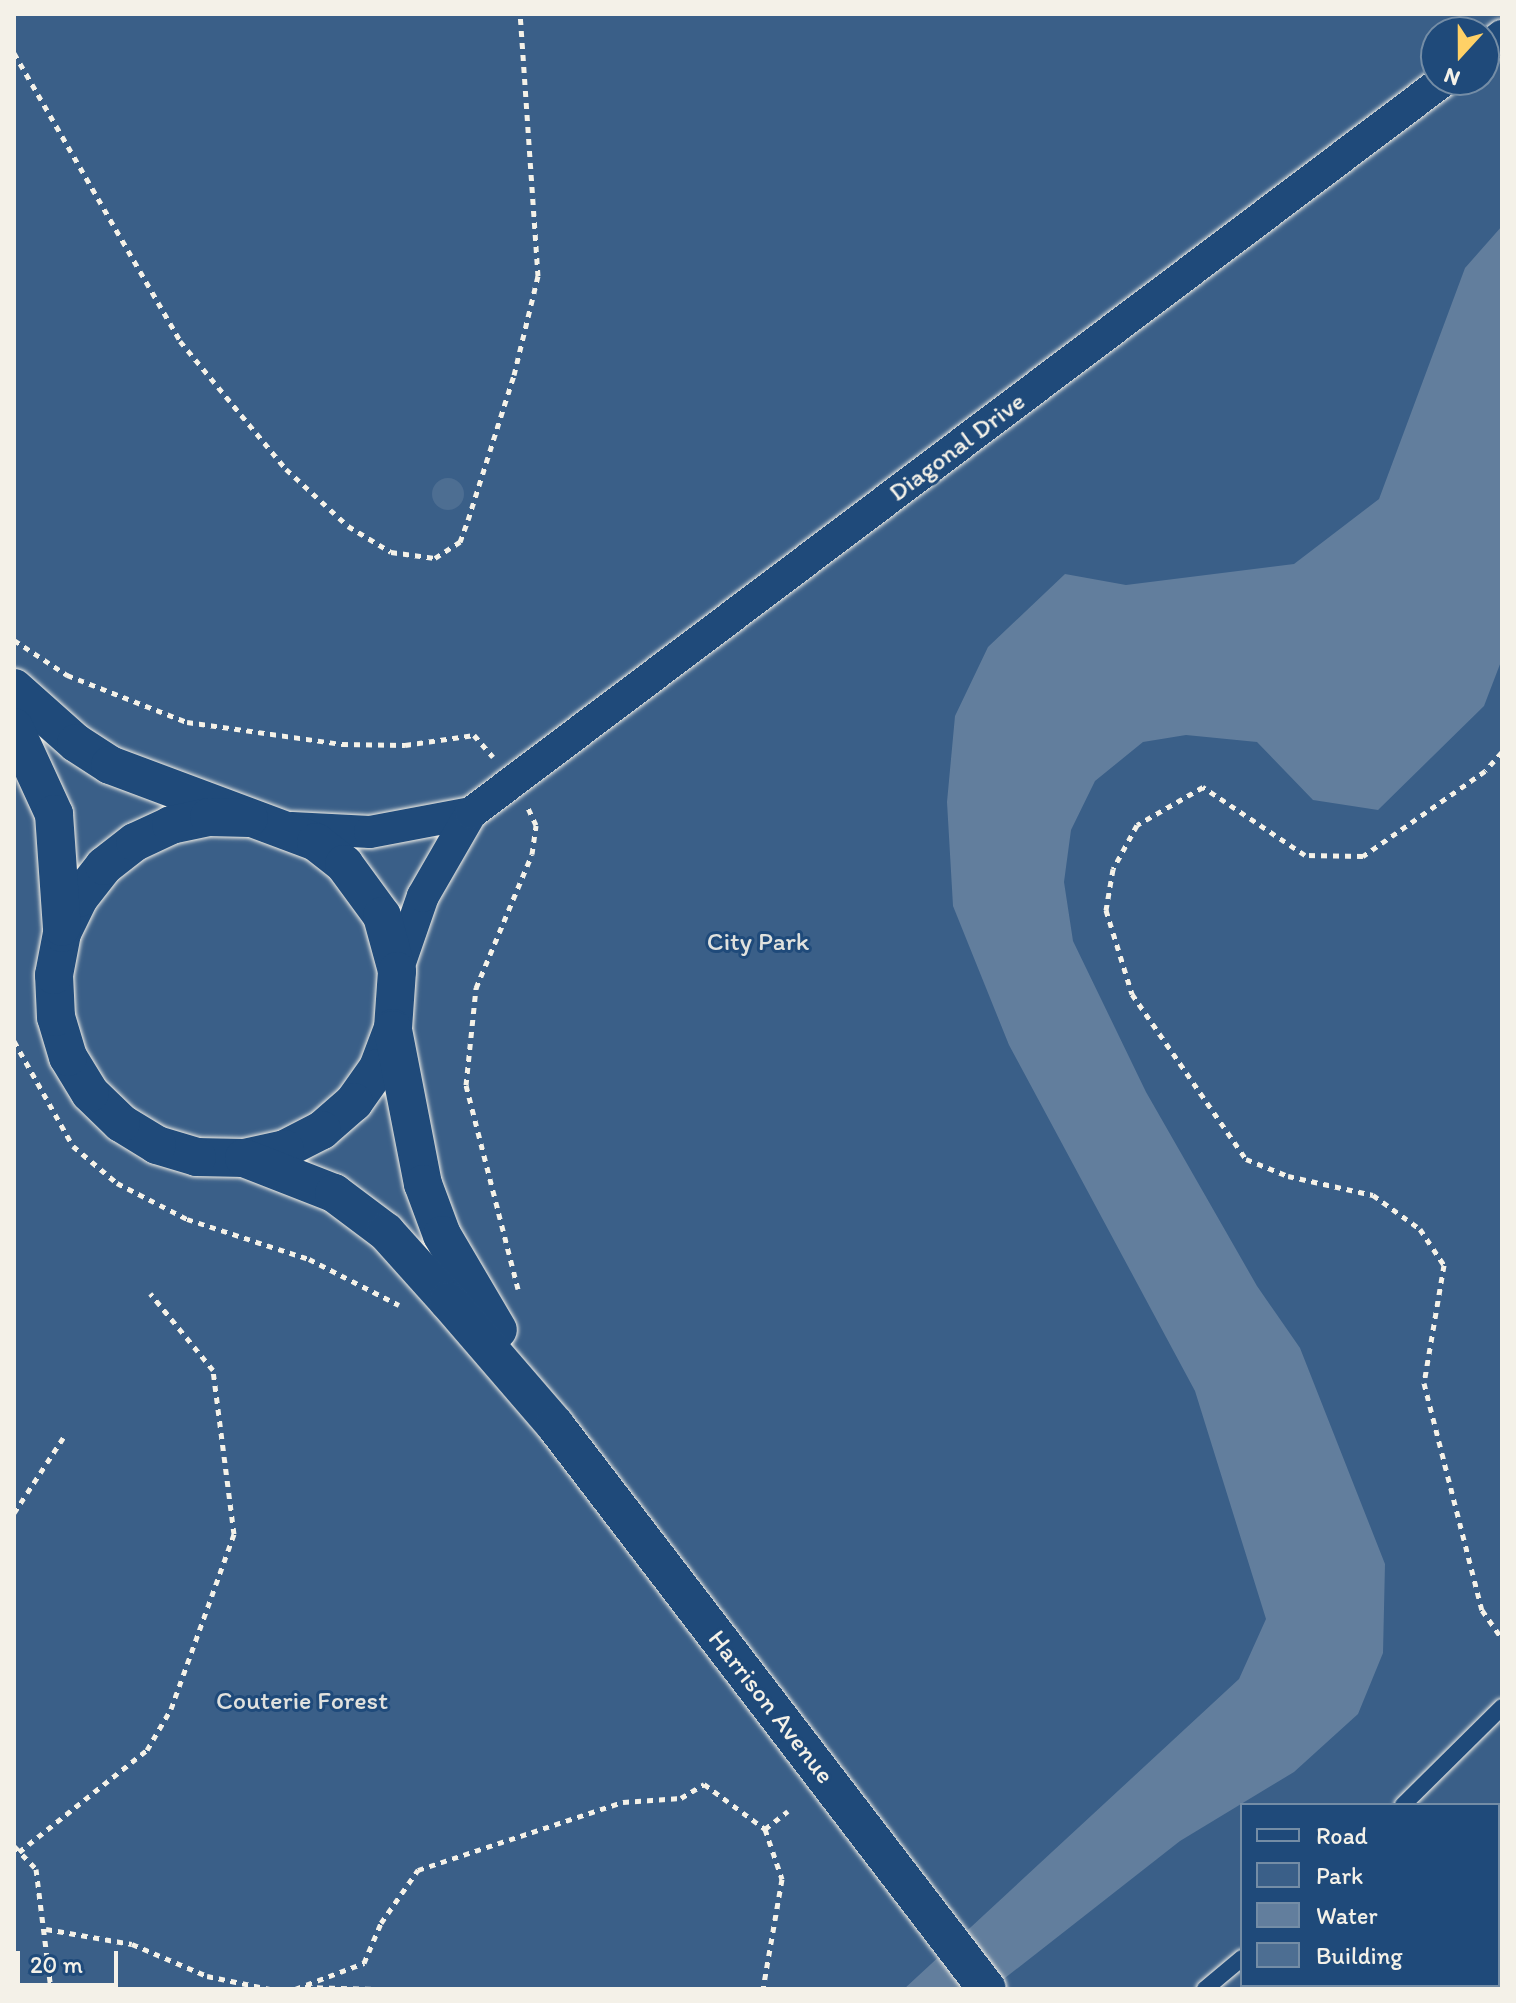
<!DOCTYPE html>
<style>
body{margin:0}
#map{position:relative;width:1516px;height:2003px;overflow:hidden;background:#1f4a7a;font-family:Itim,sans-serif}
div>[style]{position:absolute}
.green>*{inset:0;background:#3a5f88}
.water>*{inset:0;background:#627e9d}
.building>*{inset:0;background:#4d6e92}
.round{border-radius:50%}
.path>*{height:5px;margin-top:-2.5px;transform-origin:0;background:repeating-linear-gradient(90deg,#f4f1e8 0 6px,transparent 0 12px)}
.roads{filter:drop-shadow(0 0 2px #f4f1e8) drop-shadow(0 0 2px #f4f1e8)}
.service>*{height:16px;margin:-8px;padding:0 8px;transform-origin:8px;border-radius:8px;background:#1f4a7a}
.minor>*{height:32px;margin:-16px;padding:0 16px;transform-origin:16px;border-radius:16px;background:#1f4a7a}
.tertiary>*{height:38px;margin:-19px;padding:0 19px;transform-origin:19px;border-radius:19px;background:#1f4a7a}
span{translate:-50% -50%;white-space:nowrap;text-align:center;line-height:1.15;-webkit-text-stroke:6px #1f4a7a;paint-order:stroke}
.street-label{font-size:26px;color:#f4f1e8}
.park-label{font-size:26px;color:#e1e2de}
.frame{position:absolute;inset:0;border:16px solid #f4f1e8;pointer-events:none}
.legend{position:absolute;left:1240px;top:1803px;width:260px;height:184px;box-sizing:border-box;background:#1f4a7a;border:2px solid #748da6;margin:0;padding:10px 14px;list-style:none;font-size:24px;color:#f4f1e8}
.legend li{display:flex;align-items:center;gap:16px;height:40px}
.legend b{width:40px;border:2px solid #748da6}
.north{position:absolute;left:1420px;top:16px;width:80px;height:80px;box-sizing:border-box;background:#1f4a7a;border:2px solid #748da6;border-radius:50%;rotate:201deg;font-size:22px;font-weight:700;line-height:32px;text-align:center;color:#f4f1e8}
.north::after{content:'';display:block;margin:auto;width:28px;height:36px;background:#ffd166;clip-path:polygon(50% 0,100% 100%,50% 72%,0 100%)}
.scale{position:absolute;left:16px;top:1951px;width:102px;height:36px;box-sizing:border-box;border:4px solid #f4f1e8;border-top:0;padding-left:10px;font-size:24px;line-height:28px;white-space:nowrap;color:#f4f1e8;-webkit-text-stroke:6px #1f4a7a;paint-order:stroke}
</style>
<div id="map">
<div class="green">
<div style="clip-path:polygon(evenodd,14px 14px,1502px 14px,1502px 1989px,14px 1989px,14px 14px,1436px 32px,1484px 32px,1484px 80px,1436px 80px,1436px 32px,14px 14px,1242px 1805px,1498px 1805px,1498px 1985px,1242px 1985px,1242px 1805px)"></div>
</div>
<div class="water">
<div style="clip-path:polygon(1502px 226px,1502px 659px,1484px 706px,1378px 810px,1313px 800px,1257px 742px,1186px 735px,1143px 742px,1095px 781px,1071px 830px,1064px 882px,1073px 941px,1146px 1092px,1257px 1286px,1300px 1348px,1385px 1564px,1383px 1653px,1358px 1714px,1294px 1772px,1180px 1841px,991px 1989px,904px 1989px,1239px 1679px,1266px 1619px,1195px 1391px,1009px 1045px,953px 906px,947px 802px,955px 716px,988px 647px,1065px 574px,1126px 585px,1294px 564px,1379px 499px,1465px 268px)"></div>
</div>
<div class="building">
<div class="round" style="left:432px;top:478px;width:32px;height:32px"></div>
</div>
<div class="path">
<div style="left:14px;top:53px;width:332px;rotate:60deg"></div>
<div style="left:180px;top:341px;width:166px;rotate:50.4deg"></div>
<div style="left:286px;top:469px;width:84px;rotate:42.6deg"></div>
<div style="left:348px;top:526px;width:50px;rotate:31.2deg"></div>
<div style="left:391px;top:552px;width:44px;rotate:7.8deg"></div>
<div style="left:435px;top:558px;width:30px;rotate:-33deg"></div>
<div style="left:460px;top:542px;width:23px;rotate:-70deg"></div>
<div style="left:468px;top:520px;width:152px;rotate:-72.4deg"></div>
<div style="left:514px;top:375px;width:102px;rotate:-76.4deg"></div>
<div style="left:538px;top:276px;width:263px;rotate:-93.9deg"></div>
<div style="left:14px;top:640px;width:64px;rotate:33.4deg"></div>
<div style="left:67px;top:675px;width:129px;rotate:21.4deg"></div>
<div style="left:187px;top:722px;width:157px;rotate:8.1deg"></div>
<div style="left:342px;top:744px;width:63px;rotate:0.9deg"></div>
<div style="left:405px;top:745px;width:70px;rotate:-8.2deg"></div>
<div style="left:474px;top:735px;width:29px;rotate:49deg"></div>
<div style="left:1502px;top:752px;width:25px;rotate:132deg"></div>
<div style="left:1485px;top:771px;width:149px;rotate:145.1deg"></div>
<div style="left:1363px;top:856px;width:58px;rotate:-179deg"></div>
<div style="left:1305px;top:855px;width:123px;rotate:-146.3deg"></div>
<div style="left:1203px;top:787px;width:76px;rotate:150.1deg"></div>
<div style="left:1137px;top:825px;width:50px;rotate:118.6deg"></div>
<div style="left:1113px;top:869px;width:42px;rotate:99.7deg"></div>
<div style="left:1106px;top:910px;width:88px;rotate:72.8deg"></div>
<div style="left:1132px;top:994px;width:201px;rotate:55.4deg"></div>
<div style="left:1246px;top:1159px;width:45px;rotate:22deg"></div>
<div style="left:1288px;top:1176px;width:87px;rotate:12.6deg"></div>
<div style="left:1373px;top:1195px;width:58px;rotate:35.9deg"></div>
<div style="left:1420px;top:1229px;width:43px;rotate:56.3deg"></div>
<div style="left:1444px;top:1265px;width:120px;rotate:99.6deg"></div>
<div style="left:1424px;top:1383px;width:234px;rotate:75.7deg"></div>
<div style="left:1482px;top:1610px;width:35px;rotate:55deg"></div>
<div style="left:14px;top:1041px;width:120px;rotate:60.7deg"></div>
<div style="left:73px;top:1146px;width:57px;rotate:40.1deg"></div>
<div style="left:117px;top:1183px;width:79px;rotate:27.2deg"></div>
<div style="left:187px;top:1219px;width:128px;rotate:18.2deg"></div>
<div style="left:309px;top:1259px;width:101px;rotate:27.1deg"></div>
<div style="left:518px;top:1289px;width:211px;rotate:-104.3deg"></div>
<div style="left:466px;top:1085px;width:98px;rotate:-84.1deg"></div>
<div style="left:476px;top:988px;width:145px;rotate:-67.3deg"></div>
<div style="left:532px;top:854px;width:29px;rotate:-82deg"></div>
<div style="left:536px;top:825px;width:19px;rotate:-115deg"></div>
<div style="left:14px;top:1513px;width:90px;rotate:-56.8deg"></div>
<div style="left:765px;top:1829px;width:29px;rotate:-38deg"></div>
<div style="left:14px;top:1846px;width:32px;rotate:46deg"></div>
<div style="left:36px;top:1869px;width:121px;rotate:82.9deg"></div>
<div style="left:19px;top:1852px;width:164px;rotate:-38.6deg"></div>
<div style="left:147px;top:1750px;width:48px;rotate:-59.7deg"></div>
<div style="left:171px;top:1709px;width:186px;rotate:-70.2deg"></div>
<div style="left:234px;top:1534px;width:165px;rotate:-97.3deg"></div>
<div style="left:213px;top:1370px;width:99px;rotate:-129.3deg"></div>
<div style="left:46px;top:1929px;width:87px;rotate:9.9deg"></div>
<div style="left:132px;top:1944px;width:82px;rotate:23.1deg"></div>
<div style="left:207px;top:1976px;width:64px;rotate:11.7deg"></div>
<div style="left:305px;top:1987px;width:71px;rotate:1.6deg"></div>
<div style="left:295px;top:1989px;width:74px;rotate:-20.6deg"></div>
<div style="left:364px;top:1963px;width:43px;rotate:-67deg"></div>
<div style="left:381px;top:1923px;width:65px;rotate:-55.1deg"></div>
<div style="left:418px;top:1870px;width:216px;rotate:-18.4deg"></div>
<div style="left:623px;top:1802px;width:58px;rotate:-3.9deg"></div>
<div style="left:681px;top:1798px;width:27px;rotate:-31deg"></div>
<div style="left:704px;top:1784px;width:76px;rotate:36.4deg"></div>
<div style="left:765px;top:1829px;width:53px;rotate:71.2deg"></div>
<div style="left:782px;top:1879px;width:112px;rotate:99.8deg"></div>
<div style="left:390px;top:1989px;width:66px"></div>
</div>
<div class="roads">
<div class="service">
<div style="left:1403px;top:1805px;width:139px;rotate:-44.7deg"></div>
<div style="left:1205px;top:1989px;width:48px;rotate:-40deg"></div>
</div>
<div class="minor">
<div style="left:1484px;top:50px;width:23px;rotate:-38deg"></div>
<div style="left:292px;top:828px;width:78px;rotate:2.9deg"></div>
<div style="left:370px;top:832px;width:103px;rotate:-10.7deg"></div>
<div style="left:397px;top:971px;width:79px;rotate:-70.9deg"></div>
<div style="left:423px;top:896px;width:96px;rotate:-60deg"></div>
<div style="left:471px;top:813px;width:1218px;rotate:-36.99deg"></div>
</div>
<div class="tertiary">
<div style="left:14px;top:688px;width:83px;rotate:41.6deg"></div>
<div style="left:76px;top:743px;width:40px;rotate:32.9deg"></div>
<div style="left:110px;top:765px;width:220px;rotate:20.5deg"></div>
<div style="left:316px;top:842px;width:36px;rotate:38deg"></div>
<div style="left:344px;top:864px;width:64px;rotate:53.8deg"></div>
<div style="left:382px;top:916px;width:57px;rotate:74.7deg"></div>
<div style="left:397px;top:971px;width:57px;rotate:94deg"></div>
<div style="left:393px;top:1028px;width:43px;rotate:110.6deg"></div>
<div style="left:378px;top:1068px;width:42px;rotate:125.2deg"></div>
<div style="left:354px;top:1102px;width:43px;rotate:138.8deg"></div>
<div style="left:322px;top:1130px;width:42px;rotate:152.8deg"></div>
<div style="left:285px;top:1149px;width:42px;rotate:167.6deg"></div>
<div style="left:244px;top:1158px;width:47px;rotate:-178.8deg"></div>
<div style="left:197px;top:1157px;width:42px;rotate:-163.3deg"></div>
<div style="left:157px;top:1145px;width:42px;rotate:-148.6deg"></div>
<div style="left:121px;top:1123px;width:43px;rotate:-135.9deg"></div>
<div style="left:90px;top:1093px;width:42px;rotate:-121.4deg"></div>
<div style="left:68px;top:1057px;width:42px;rotate:-106.7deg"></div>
<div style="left:56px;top:1017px;width:42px;rotate:-92.7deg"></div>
<div style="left:54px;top:975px;width:43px;rotate:-79.2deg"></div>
<div style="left:62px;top:933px;width:39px;rotate:-64deg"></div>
<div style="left:79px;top:898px;width:41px;rotate:-52deg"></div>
<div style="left:104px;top:866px;width:39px;rotate:-38deg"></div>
<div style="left:135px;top:842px;width:40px;rotate:-25deg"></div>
<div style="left:171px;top:825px;width:39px;rotate:-12deg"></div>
<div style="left:209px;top:817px;width:40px;rotate:1.4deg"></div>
<div style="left:14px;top:727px;width:96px;rotate:65.3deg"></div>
<div style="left:54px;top:814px;width:113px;rotate:86deg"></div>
<div style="left:393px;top:1030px;width:157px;rotate:79deg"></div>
<div style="left:423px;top:1184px;width:54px;rotate:69.6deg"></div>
<div style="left:442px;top:1235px;width:110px;rotate:59.5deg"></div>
<div style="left:244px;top:1158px;width:97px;rotate:21.3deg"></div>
<div style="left:334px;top:1193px;width:65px;rotate:36.9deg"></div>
<div style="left:386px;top:1232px;width:93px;rotate:48.1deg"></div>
<div style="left:448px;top:1301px;width:164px;rotate:49.2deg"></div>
<div style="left:555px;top:1425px;width:710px;rotate:52.55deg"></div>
</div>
</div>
<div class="street-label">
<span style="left:957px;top:447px;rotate:-37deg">Diagonal Drive</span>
<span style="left:771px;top:1707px;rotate:52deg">Harrison Avenue</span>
</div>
<div class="park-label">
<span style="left:758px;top:942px">City Park</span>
<span style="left:302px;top:1701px">Couterie Forest</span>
</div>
<div class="frame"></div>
<ul class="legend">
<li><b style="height:10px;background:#1f4a7a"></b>Road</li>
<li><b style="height:22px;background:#3a5f88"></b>Park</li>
<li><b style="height:22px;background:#627e9d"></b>Water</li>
<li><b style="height:22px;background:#4d6e92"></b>Building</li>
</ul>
<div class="north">N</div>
<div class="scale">20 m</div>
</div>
